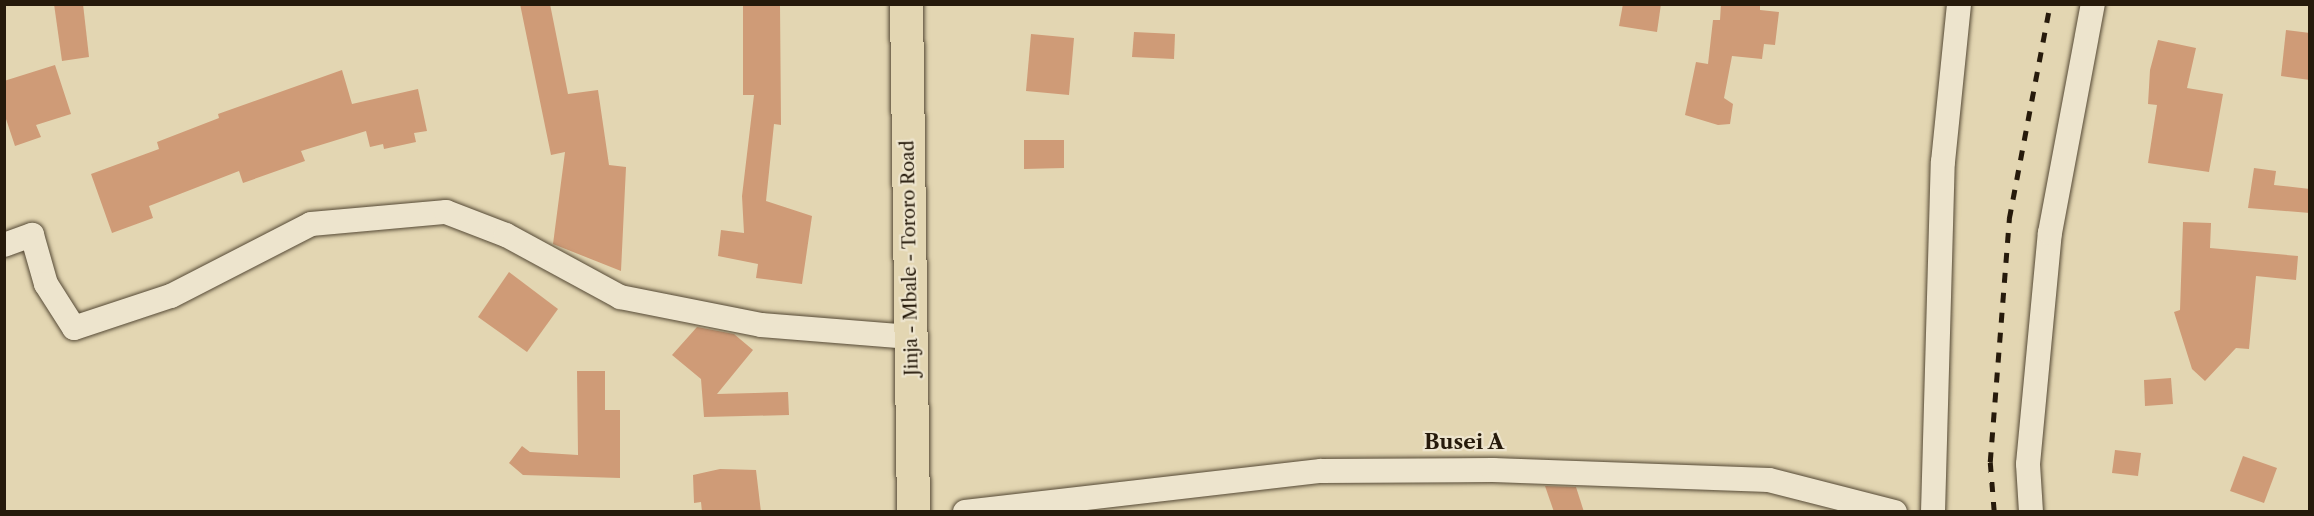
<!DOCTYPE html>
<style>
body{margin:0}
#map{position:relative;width:2314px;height:516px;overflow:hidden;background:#e3d6b2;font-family:"Libre Caslon Text",serif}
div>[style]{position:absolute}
.building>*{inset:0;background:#cf9b77}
.roads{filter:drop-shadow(0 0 2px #554935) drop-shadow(0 0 2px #554935)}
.street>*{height:24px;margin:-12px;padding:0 12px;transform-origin:12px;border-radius:12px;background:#ede4cd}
.primary>*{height:33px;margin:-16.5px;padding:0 16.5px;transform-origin:16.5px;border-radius:16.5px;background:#e3d6b2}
.rail>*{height:4.5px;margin-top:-2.25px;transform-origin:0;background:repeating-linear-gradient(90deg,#261a0b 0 10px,transparent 0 20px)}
span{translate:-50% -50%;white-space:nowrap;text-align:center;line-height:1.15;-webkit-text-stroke:4.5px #ede4cd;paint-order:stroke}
.street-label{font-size:18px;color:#261a0b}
.quarter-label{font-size:21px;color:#261a0b;font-weight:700}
.frame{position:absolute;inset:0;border:6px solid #261a0b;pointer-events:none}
</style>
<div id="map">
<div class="building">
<div style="clip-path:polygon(54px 4px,83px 4px,89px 57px,62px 61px)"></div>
<div style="clip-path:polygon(520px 4px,550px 4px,568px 94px,598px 90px,609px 165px,626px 167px,621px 271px,553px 244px,565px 152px,551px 155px)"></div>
<div style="clip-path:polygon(743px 4px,780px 4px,781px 125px,774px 124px,766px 201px,812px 216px,802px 284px,756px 278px,758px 264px,718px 256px,721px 230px,744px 233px,742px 196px,754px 95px,743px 95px)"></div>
<div style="clip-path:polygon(1623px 4px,1661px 4px,1657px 32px,1619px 26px)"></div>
<div style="clip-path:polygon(1721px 4px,1760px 4px,1760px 10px,1779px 12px,1775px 45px,1764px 44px,1762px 59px,1732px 56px,1724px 98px,1733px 104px,1730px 124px,1718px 125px,1685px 115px,1696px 62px,1708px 64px,1713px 20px,1720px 20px)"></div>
<div style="clip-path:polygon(2286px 30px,2310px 33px,2310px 80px,2281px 76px)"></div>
<div style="clip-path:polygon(1134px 32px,1175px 34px,1174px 59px,1132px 57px)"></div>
<div style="clip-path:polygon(1031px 34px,1074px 38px,1069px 95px,1026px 91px)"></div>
<div style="clip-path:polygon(2158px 40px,2196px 48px,2187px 88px,2223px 94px,2209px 172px,2148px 163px,2157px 105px,2148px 104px,2150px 70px)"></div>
<div style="clip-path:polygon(55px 65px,71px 114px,36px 125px,41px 137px,15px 146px,4px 113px,4px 81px)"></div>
<div style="clip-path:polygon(342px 70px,352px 104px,418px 89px,427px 131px,414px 133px,416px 142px,384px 149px,383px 144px,370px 147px,366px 131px,301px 151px,305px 161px,243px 183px,239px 171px,149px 206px,153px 218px,112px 233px,91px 174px,159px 149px,157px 142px,219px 118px,218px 114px)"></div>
<div style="clip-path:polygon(1024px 140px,1064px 140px,1064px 168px,1024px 169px)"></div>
<div style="clip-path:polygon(2254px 168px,2276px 171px,2274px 185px,2310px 189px,2310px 213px,2248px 208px)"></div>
<div style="clip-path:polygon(2183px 222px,2211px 223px,2210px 248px,2298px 256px,2296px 280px,2256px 276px,2249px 349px,2236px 348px,2205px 381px,2192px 369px,2174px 312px,2180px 310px)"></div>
<div style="clip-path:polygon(509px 272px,558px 309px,527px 352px,478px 317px)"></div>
<div style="clip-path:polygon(697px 327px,734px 334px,753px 350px,717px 394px,788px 392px,789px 415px,704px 417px,701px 379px,672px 355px)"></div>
<div style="clip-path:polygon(577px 371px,605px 371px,605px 410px,620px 410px,620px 478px,523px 475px,509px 463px,522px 446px,530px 452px,578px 455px)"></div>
<div style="clip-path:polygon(2171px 378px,2173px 404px,2145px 406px,2144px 380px)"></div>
<div style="clip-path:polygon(2115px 450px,2141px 453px,2138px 476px,2112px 473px)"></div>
<div style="clip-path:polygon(2243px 456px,2277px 468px,2264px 503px,2230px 491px)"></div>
<div style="clip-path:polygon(720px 469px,756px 470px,761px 512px,702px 512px,701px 502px,694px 503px,693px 475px)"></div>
<div style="clip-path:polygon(1545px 486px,1576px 487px,1584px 512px,1554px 512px)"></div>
</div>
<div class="roads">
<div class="street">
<div style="left:4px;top:245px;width:30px;rotate:-20deg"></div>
<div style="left:32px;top:235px;width:51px;rotate:74.1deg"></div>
<div style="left:46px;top:284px;width:52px;rotate:57.5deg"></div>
<div style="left:74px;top:328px;width:102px;rotate:-18.3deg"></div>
<div style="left:171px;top:296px;width:157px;rotate:-27.2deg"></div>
<div style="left:311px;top:224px;width:136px;rotate:-5.1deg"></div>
<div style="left:446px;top:212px;width:64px;rotate:21deg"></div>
<div style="left:506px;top:235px;width:130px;rotate:28.5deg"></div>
<div style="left:620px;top:297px;width:144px;rotate:11.2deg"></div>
<div style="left:761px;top:325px;width:150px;rotate:4.6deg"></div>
<div style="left:965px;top:512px;width:358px;rotate:-6.6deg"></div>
<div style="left:1321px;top:471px;width:172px;rotate:-0.3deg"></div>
<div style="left:1493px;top:470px;width:276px;rotate:2.1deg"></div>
<div style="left:1769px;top:480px;width:130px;rotate:14.3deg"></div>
<div style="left:1933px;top:512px;width:350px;rotate:-88.4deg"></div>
<div style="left:1943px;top:162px;width:159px;rotate:-84.2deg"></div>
<div style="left:2031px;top:512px;width:48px;rotate:-93.6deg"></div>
<div style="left:2028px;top:464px;width:232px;rotate:-84.6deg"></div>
<div style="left:2050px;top:233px;width:233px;rotate:-79.4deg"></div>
</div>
<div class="primary">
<div style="left:906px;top:4px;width:508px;rotate:89.21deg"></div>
</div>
</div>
<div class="rail">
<div style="left:1994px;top:512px;width:50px;rotate:-94.6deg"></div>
<div style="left:1990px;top:462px;width:244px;rotate:-85.5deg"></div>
<div style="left:2009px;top:219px;width:219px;rotate:-79.2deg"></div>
</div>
<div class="street-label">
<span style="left:910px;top:258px;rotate:-91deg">Jinja - Mbale - Tororo Road</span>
</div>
<div class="quarter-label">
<span style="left:1464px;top:442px">Busei A</span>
</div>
<div class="frame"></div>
</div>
